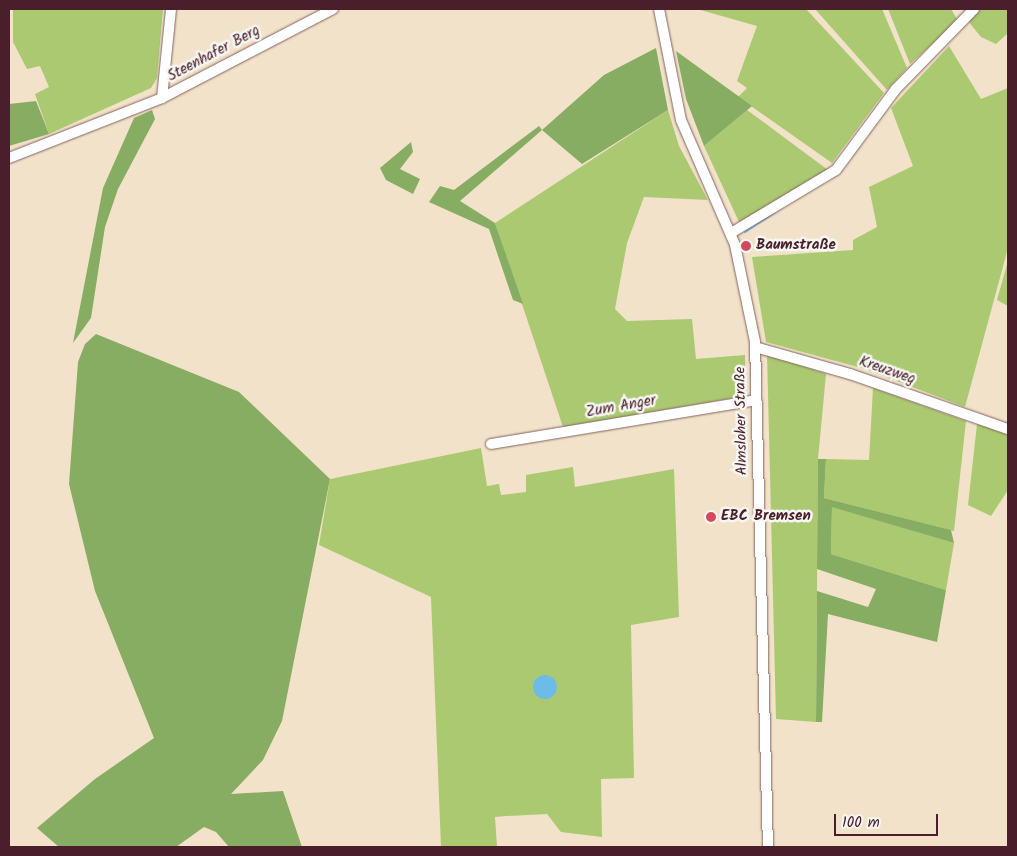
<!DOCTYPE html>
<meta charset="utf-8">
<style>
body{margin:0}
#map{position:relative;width:1017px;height:856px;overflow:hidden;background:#f2e2c9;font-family:Kalam,sans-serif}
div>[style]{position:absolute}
.green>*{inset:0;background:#aac970}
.forest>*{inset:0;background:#87ad62}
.water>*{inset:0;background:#6cbce7}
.round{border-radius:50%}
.stream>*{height:2px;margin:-1px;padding:0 1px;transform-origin:1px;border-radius:1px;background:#6cbce7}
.roads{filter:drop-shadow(0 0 1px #856362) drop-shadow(0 0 1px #856362)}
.minor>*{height:10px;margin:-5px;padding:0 5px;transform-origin:5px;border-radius:5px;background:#fff}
.dots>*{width:14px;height:14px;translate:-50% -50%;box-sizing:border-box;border:2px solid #f6f6f2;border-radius:50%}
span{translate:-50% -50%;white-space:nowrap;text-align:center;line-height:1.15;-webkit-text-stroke:5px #f6f6f2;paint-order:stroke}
.street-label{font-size:15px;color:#4a1f2b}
.poi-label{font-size:15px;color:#4a1f2b;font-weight:700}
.left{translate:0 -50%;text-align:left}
.frame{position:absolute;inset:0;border:10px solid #4a1f2b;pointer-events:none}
.scale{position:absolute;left:834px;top:814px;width:104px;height:22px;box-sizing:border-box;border:2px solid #4a1f2b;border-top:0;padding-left:6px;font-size:15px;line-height:18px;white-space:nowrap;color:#4a1f2b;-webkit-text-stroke:4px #f6f6f2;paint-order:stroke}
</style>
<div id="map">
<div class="green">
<div style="clip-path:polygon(13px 9px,163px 9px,157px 78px,151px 88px,49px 134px,35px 94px,49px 87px,40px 66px,27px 69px,13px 42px)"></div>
<div style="clip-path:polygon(697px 9px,806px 9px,884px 93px,832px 163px,738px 97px,747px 88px,737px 81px,757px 26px)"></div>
<div style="clip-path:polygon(815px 9px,882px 9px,907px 68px,887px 90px)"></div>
<div style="clip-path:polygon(888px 9px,951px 9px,958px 21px,910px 64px)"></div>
<div style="clip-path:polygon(979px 9px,1008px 9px,1008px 33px,996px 44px,981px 37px,967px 20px)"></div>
<div style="clip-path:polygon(949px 46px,981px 99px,1008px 88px,1008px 248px,965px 407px,865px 369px,766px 342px,752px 257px,853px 250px,853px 240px,877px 227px,869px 187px,913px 166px,891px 108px)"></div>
<div style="clip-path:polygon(668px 110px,679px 146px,708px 200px,644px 197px,627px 243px,615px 309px,627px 321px,692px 319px,696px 359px,745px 355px,746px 396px,563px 427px,495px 223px)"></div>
<div style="clip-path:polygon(747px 110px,828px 170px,740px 224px,704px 146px)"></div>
<div style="clip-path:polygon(1008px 261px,1008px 306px,997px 300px)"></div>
<div style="clip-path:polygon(767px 353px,826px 374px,818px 459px,816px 722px,776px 719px)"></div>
<div style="clip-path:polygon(873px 388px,966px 421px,954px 531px,824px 498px,826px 459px,869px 460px)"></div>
<div style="clip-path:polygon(977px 424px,1008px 434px,1008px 490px,991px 516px,968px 505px)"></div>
<div style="clip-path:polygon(481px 448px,487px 486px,499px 484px,501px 495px,526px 492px,526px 475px,573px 467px,575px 487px,674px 469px,679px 617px,631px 625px,634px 778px,601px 779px,602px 837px,561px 832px,547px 814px,506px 816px,495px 817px,497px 847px,441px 847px,431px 597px,319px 545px,330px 479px)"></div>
<div style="clip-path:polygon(832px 506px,954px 543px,946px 590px,831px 554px)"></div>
</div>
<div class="forest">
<div style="clip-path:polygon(656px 48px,668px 110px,582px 164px,542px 130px,460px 201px,495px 223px,523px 304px,513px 300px,489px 229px,429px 202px,440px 186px,454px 190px,539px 126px,542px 130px,604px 75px)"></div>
<div style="clip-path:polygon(676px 51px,752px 106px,704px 146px,686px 99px)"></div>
<div style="clip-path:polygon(36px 101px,49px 134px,9px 146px,9px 104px)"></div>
<div style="clip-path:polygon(152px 110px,155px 119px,118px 189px,105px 227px,91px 318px,73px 343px,103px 188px,134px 118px)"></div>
<div style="clip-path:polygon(411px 142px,413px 152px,400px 169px,420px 179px,413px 194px,386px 180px,380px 168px)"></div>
<div style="clip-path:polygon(96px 334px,239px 392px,330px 479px,282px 721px,263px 760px,231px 794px,283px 791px,302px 847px,229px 847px,216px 832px,204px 827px,176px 847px,59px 847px,37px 828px,95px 779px,154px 738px,95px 591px,69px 484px,78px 362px,85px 344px)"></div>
<div style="clip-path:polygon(818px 459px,826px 459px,824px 498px,951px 530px,954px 543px,832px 507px,831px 554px,946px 590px,937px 642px,828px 614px,822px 722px,816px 722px,817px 591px,868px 607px,876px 589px,817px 569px)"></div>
</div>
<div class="water">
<div class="round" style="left:533px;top:675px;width:24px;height:24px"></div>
</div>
<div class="stream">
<div style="left:745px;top:232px;width:35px;rotate:-33deg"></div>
</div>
<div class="roads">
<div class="minor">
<div style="left:659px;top:9px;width:113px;rotate:78.8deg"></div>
<div style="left:681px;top:120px;width:136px;rotate:66.6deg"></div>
<div style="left:735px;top:245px;width:99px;rotate:78.3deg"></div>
<div style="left:755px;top:342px;width:505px;rotate:88.53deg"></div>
<div style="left:162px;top:98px;width:89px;rotate:-84.2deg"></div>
<div style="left:9px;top:158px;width:164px;rotate:-21.4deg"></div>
<div style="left:162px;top:98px;width:193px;rotate:-27.5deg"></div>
<div style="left:731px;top:233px;width:122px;rotate:-31deg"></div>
<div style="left:836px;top:170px;width:101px;rotate:-53.5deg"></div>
<div style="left:896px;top:89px;width:112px;rotate:-45.7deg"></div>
<div style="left:755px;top:347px;width:99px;rotate:15.9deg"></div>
<div style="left:850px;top:374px;width:167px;rotate:19.2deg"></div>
<div style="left:491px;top:444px;width:269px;rotate:-9.4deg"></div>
</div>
</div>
<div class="dots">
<div style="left:746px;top:246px;background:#d1495b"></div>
<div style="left:711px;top:517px;background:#d1495b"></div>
</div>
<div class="street-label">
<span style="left:214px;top:54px;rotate:-28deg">Steenhafer Berg</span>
<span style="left:887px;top:371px;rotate:19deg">Kreuzweg</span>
<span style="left:621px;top:407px;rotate:-10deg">Zum Anger</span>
<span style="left:742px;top:421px;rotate:-91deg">Almsloher Straße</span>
</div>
<div class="poi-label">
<span class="left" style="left:756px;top:246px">Baumstraße</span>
<span class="left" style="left:721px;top:517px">EBC Bremsen</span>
</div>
<div class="frame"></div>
<div class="scale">100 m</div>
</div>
